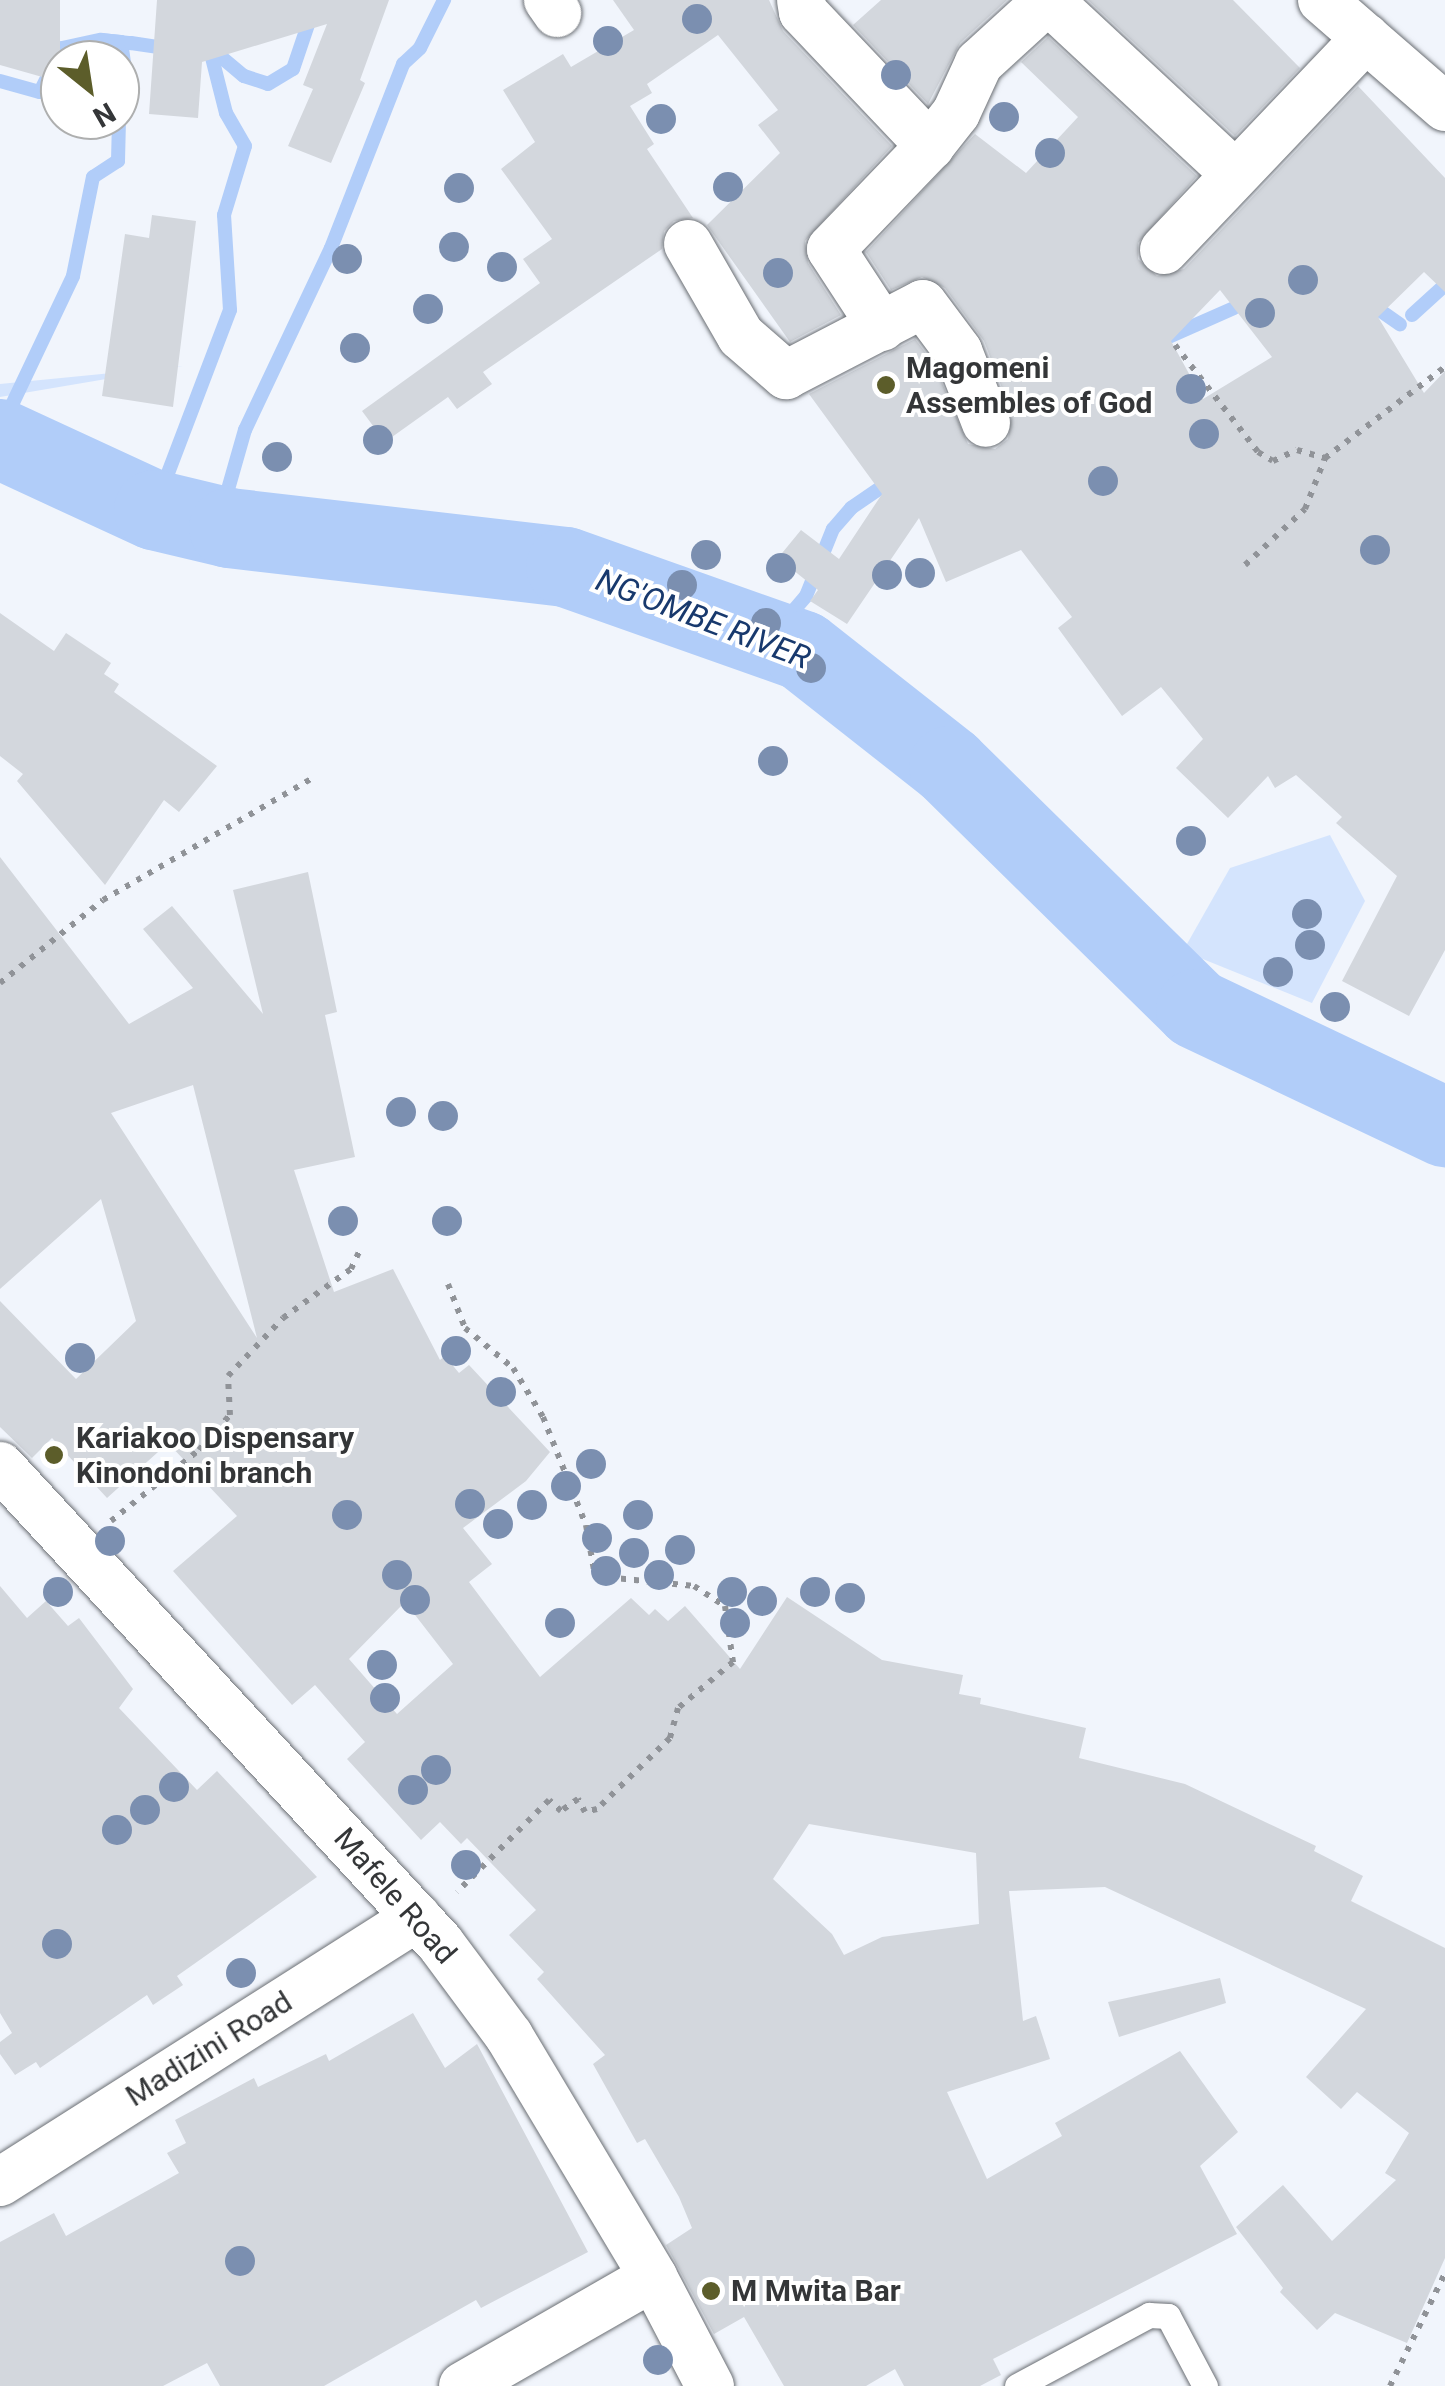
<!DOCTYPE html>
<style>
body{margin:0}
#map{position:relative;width:1445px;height:2386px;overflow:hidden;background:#f1f5fc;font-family:Roboto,sans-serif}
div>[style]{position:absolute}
.green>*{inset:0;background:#d4e4fd}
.stream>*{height:14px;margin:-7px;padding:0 7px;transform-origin:7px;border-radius:7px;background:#b1cdf9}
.river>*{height:80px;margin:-40px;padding:0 40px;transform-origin:40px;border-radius:40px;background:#b1cdf9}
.building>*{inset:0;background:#d3d7dd}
.path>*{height:6px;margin-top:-3px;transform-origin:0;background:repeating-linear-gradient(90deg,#909398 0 5px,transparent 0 13px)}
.roads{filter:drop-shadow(0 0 2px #6b6f74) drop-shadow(0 0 2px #6b6f74)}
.service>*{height:25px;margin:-12.5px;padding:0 12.5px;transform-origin:12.5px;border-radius:12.5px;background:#fff}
.minor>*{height:48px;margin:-24px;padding:0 24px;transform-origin:24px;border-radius:24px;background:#fff}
.trees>*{width:30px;height:30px;margin:-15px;border-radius:50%;background:#7b8fb0}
.dots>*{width:28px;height:28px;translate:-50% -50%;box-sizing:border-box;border:5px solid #fff;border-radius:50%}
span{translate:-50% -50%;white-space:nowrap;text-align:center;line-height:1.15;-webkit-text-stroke:8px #fff;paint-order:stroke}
.poi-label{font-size:30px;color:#343638;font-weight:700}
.left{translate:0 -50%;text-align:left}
.street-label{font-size:30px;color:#343638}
.water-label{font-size:32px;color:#18396d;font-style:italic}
.north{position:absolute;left:40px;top:40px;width:100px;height:100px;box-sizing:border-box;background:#fff;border:2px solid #aeafaf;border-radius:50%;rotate:150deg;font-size:28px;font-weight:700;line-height:40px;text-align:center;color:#343638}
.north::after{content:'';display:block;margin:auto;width:35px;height:45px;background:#5c5d2a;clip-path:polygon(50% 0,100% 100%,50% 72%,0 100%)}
</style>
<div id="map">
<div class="green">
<div style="clip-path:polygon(183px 366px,0 397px,0 384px)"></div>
<div style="clip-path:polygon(1330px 835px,1365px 901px,1312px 1003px,1183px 951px,1230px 868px)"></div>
</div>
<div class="stream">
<div style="left:214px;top:51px;width:39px;rotate:40deg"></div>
<div style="left:244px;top:76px;width:25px;rotate:18deg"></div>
<div style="left:268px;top:84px;width:29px;rotate:-31deg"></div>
<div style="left:293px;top:69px;width:59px;rotate:-71.3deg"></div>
<div style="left:312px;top:13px;width:14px;rotate:-115deg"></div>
<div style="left:0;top:81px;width:41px;rotate:15.4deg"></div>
<div style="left:40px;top:92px;width:49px;rotate:-63.4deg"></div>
<div style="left:62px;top:48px;width:40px;rotate:-12deg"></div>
<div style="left:120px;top:105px;width:29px;rotate:-78deg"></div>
<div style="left:126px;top:77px;width:35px;rotate:-98deg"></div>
<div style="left:121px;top:42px;width:20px;rotate:-174deg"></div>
<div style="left:101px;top:40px;width:30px;rotate:6deg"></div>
<div style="left:131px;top:43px;width:40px;rotate:8.5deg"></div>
<div style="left:1368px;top:302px;width:39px;rotate:35deg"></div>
<div style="left:1412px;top:315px;width:45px;rotate:-42.3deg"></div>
<div style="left:1166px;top:338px;width:74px;rotate:-23.8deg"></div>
<div style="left:0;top:430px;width:170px;rotate:-64.6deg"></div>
<div style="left:73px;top:276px;width:101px;rotate:-78.6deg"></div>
<div style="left:93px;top:177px;width:30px;rotate:-33deg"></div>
<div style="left:118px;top:161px;width:41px;rotate:-88.6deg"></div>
<div style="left:154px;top:510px;width:214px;rotate:-69.2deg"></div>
<div style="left:230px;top:310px;width:95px;rotate:-93.6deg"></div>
<div style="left:224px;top:215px;width:72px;rotate:-73.1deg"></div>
<div style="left:245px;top:146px;width:38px;rotate:-120deg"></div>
<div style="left:226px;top:113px;width:73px;rotate:-104.2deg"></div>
<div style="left:229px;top:528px;width:12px;rotate:-145deg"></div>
<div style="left:219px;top:521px;width:95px;rotate:-74.1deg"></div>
<div style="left:245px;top:430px;width:201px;rotate:-64.7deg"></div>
<div style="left:331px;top:248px;width:198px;rotate:-68.6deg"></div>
<div style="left:403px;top:64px;width:23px;rotate:-43deg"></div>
<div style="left:420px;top:48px;width:54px;rotate:-63.4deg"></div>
<div style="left:709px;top:617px;width:72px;rotate:43.9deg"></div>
<div style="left:761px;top:667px;width:39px;rotate:-67deg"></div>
<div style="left:776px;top:631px;width:46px;rotate:-49.4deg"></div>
<div style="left:806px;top:596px;width:72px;rotate:-68.1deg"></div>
<div style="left:833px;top:529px;width:28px;rotate:-49deg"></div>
<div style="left:851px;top:508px;width:50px;rotate:-34.3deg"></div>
</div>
<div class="river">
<div style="left:0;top:439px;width:170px;rotate:24.8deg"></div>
<div style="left:154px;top:510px;width:77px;rotate:13.5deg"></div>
<div style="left:229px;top:528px;width:339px;rotate:6.6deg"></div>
<div style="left:566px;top:567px;width:251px;rotate:19.5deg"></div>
<div style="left:803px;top:651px;width:186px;rotate:38.2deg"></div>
<div style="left:949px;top:766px;width:346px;rotate:44.5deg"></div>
<div style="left:1196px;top:1009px;width:276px;rotate:25.4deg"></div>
</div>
<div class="building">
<div style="clip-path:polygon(0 0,60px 0,60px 82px,0 65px)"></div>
<div style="clip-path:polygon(157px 0,389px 0,360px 80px,365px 83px,331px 163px,288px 146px,313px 89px,303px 85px,327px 24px,202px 62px,198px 118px,149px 114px)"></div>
<div style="clip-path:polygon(613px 0,769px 0,783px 31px,892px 146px,805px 241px,808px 263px,841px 315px,790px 342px,707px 225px,780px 153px,758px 125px,778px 110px,718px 35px,647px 84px,652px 93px,630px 106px,654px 144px,647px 149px,693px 218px,674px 221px,664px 231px,662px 249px,483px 372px,492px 384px,457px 409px,448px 397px,385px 442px,362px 411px,540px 283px,523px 259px,552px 239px,501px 169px,535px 142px,503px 90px,563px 54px,571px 67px,634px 30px)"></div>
<div style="clip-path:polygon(881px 0,1007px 0,960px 43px,928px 104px,853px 25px)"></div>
<div style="clip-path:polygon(1088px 0,1233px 0,1300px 68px,1235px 136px)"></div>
<div style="clip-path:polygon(evenodd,1048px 37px,1197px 176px,1138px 243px,1138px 259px,1157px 276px,1184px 269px,1358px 86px,1445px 178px,1445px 292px,1424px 272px,1378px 317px,1424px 393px,1445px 371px,1445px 950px,1409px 1016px,1342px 981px,1397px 876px,1336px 823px,1342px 817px,1296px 775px,1275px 788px,1268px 776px,1228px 818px,1176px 768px,1203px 739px,1161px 687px,1122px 716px,1058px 628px,1072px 617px,1021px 550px,946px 582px,919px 518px,847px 624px,810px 601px,818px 590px,778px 558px,801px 530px,839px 559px,882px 494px,809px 394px,915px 339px,934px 364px,968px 444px,995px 449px,1008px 439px,1012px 414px,984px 341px,945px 288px,922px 277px,891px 290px,866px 252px,975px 134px,1026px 173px,1078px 117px,1021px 62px,1048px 37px,1220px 290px,1272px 357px,1203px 399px,1171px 341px,1220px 290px)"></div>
<div style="clip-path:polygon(152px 215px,196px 221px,173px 407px,102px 396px,125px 234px,149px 238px)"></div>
<div style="clip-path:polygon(0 613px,54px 651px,66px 633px,111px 663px,104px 674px,119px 684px,114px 692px,217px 766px,179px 812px,164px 800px,105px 885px,17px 781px,23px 774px,0 756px)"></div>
<div style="clip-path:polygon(evenodd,0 857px,129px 1024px,193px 988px,143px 929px,172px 906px,263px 1014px,233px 890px,308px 872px,337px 1012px,325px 1015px,355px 1157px,294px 1170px,334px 1292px,393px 1269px,440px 1360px,445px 1356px,459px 1373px,469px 1365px,550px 1452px,526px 1481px,463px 1528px,492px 1564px,469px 1582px,540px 1677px,631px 1598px,649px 1615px,655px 1609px,668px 1621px,685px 1606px,740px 1669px,787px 1597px,882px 1660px,963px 1675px,959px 1694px,981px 1698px,980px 1704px,1086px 1728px,1079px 1758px,1185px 1784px,1316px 1846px,1314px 1851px,1363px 1876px,1351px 1901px,1445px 1948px,1445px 2258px,1407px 2343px,1335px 2313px,1317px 2330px,1280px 2292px,1283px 2288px,1236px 2227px,1283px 2185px,1332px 2241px,1396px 2180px,1385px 2173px,1409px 2133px,1357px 2092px,1341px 2109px,1306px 2077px,1366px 2009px,1105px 1887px,1009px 1891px,1023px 2021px,1036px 2016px,1050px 2059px,947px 2092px,987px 2179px,1062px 2136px,1055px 2123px,1180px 2051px,1238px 2132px,1200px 2166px,1237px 2234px,993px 2359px,1001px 2375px,980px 2386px,904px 2386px,895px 2369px,866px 2386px,784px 2386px,744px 2317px,714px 2334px,666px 2245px,692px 2228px,679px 2197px,645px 2139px,637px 2143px,593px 2064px,605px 2055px,537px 1979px,544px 1972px,509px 1935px,536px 1910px,467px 1838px,461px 1844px,440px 1822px,421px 1840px,347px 1759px,365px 1742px,315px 1685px,292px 1705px,173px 1571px,237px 1516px,168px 1443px,107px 1498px,52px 1438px,32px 1458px,0 1427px,0 1301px,76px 1379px,136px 1321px,101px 1199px,0 1289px,0 857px,193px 1085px,257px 1338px,111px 1113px,193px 1085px,0 857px,405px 1602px,453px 1664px,397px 1714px,349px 1659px,405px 1602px,0 857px,809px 1824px,976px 1853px,979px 1924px,882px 1937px,844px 1955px,832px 1934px,773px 1879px,809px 1824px)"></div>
<div style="clip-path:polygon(0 1586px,27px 1618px,46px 1601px,68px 1626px,79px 1618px,133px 1689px,119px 1708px,197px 1790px,217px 1771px,317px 1877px,177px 1976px,183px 1985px,153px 2005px,147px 1995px,40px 2068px,36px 2062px,15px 2075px,0 2054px,0 2042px,12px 2033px,0 2013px)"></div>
<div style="clip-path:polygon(1220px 1978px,1226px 2003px,1119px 2037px,1108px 2002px)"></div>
<div style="clip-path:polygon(413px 2013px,445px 2068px,477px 2044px,588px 2252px,481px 2308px,476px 2300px,324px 2386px,220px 2386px,207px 2363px,163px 2386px,0 2386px,0 2242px,54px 2213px,66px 2236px,179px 2173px,167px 2153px,186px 2143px,175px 2120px,254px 2078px,258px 2087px,326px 2054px,329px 2061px)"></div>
</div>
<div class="path">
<div style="left:1175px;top:345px;width:135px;rotate:52.2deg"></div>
<div style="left:1258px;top:452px;width:17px;rotate:31deg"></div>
<div style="left:1273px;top:461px;width:26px;rotate:-25deg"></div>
<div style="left:1297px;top:450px;width:29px;rotate:16deg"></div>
<div style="left:1325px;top:458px;width:151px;rotate:-37.2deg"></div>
<div style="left:1245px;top:565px;width:82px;rotate:-43deg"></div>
<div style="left:1305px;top:509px;width:55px;rotate:-68.6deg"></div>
<div style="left:0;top:983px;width:132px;rotate:-38.9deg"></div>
<div style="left:103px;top:900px;width:246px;rotate:-30.2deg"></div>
<div style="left:448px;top:1284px;width:47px;rotate:68.9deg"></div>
<div style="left:465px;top:1328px;width:62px;rotate:39.8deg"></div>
<div style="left:513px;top:1368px;width:57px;rotate:58.5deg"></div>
<div style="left:543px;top:1417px;width:116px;rotate:68.3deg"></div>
<div style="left:586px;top:1525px;width:52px;rotate:80deg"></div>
<div style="left:595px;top:1576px;width:100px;rotate:5.8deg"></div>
<div style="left:694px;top:1586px;width:37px;rotate:33deg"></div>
<div style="left:725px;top:1606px;width:57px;rotate:81.9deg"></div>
<div style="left:733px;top:1662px;width:72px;rotate:140.1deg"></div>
<div style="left:678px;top:1708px;width:31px;rotate:105deg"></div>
<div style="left:670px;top:1738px;width:102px;rotate:135.8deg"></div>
<div style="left:597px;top:1809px;width:12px;rotate:166deg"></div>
<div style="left:585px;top:1812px;width:15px;rotate:-118deg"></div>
<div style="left:578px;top:1799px;width:21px;rotate:145deg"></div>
<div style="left:561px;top:1811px;width:16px;rotate:-137deg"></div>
<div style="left:549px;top:1800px;width:130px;rotate:135deg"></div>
<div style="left:111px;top:1521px;width:113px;rotate:-38.9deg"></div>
<div style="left:199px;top:1450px;width:47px;rotate:-48.5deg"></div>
<div style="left:230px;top:1415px;width:39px;rotate:-93deg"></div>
<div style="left:228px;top:1376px;width:80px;rotate:-46.5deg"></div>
<div style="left:283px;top:1318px;width:84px;rotate:-35.8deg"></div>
<div style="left:351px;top:1269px;width:23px;rotate:-65deg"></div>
<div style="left:1390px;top:2386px;width:126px;rotate:-64deg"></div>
</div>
<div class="roads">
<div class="service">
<div style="left:1017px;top:2386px;width:150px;rotate:-28.3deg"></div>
<div style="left:1149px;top:2315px;width:19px;rotate:3deg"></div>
<div style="left:1168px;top:2316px;width:79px;rotate:62.1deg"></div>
</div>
<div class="minor">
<div style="left:548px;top:0;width:16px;rotate:55deg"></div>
<div style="left:801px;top:0;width:12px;rotate:81deg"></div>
<div style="left:803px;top:12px;width:185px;rotate:46.5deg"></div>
<div style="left:1048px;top:0;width:254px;rotate:42.9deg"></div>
<div style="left:1322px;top:0;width:163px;rotate:41deg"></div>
<div style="left:688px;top:244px;width:106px;rotate:60.1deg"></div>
<div style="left:741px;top:336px;width:60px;rotate:40.9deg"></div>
<div style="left:786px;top:375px;width:154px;rotate:-27.4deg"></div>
<div style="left:923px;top:304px;width:59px;rotate:53.3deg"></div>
<div style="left:958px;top:351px;width:77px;rotate:68.7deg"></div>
<div style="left:1164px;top:250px;width:293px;rotate:-46.4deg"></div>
<div style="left:882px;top:327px;width:93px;rotate:-123.2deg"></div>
<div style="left:831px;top:249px;width:143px;rotate:-46.1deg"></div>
<div style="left:930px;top:146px;width:42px;rotate:-51.8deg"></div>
<div style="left:956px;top:113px;width:55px;rotate:-65.3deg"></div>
<div style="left:979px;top:63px;width:93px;rotate:-42.4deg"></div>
<div style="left:0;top:1466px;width:649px;rotate:47.31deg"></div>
<div style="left:440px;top:1943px;width:116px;rotate:53.4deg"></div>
<div style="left:509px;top:2036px;width:281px;rotate:59.1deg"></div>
<div style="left:653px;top:2277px;width:123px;rotate:62.4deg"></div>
<div style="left:0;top:2182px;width:494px;rotate:-32.4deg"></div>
<div style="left:463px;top:2386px;width:219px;rotate:-29.8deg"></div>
</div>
</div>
<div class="trees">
<div style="left:697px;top:19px"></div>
<div style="left:608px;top:41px"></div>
<div style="left:896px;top:75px"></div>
<div style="left:1004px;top:117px"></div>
<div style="left:661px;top:119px"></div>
<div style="left:1050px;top:153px"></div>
<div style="left:728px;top:187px"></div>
<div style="left:459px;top:188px"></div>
<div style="left:454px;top:247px"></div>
<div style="left:347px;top:259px"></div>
<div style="left:502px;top:267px"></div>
<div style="left:778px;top:273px"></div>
<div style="left:1303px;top:280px"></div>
<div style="left:428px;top:309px"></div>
<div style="left:1260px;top:313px"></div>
<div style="left:355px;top:348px"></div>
<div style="left:1191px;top:389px"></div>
<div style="left:1204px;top:434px"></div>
<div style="left:378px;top:440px"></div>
<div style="left:277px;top:457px"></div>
<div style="left:1103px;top:481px"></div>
<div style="left:1375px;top:550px"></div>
<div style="left:706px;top:555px"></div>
<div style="left:781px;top:568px"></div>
<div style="left:920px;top:573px"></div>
<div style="left:887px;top:575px"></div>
<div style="left:682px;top:585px"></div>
<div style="left:766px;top:623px"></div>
<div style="left:811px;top:668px"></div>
<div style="left:773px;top:761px"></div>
<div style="left:1191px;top:841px"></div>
<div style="left:1307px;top:914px"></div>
<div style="left:1310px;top:945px"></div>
<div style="left:1278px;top:972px"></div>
<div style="left:1335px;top:1007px"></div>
<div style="left:401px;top:1112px"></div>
<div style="left:443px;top:1116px"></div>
<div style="left:343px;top:1221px"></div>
<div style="left:447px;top:1221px"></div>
<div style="left:456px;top:1351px"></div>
<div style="left:80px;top:1358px"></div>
<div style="left:501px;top:1392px"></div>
<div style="left:591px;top:1464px"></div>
<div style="left:566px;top:1486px"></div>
<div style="left:470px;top:1504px"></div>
<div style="left:532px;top:1505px"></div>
<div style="left:347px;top:1515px"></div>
<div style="left:638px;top:1515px"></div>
<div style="left:498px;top:1524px"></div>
<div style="left:597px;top:1538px"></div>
<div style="left:110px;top:1541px"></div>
<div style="left:680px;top:1550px"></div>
<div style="left:634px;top:1553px"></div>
<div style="left:606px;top:1571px"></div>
<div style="left:397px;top:1575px"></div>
<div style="left:659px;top:1575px"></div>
<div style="left:58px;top:1592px"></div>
<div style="left:732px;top:1592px"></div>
<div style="left:815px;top:1592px"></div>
<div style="left:850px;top:1598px"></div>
<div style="left:415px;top:1600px"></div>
<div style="left:762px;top:1601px"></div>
<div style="left:560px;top:1623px"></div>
<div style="left:735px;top:1623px"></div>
<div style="left:382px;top:1665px"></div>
<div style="left:385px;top:1698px"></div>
<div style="left:436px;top:1770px"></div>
<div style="left:174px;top:1787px"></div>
<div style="left:413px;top:1790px"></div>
<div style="left:145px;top:1810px"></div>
<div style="left:117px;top:1830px"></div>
<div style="left:466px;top:1865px"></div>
<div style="left:57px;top:1944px"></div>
<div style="left:241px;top:1973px"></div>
<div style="left:240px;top:2261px"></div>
<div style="left:658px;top:2360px"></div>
</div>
<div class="dots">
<div style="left:886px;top:385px;background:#5c5d2a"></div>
<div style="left:54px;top:1455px;background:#5c5d2a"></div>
<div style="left:711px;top:2291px;background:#5c5d2a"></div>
</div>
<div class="poi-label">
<span class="left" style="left:906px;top:385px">Magomeni<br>Assembles of God</span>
<span class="left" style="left:76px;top:1455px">Kariakoo Dispensary<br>Kinondoni branch</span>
<span class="left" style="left:731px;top:2291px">M Mwita Bar</span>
</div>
<div class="street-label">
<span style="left:395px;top:1896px;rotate:49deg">Mafele Road</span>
<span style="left:209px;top:2049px;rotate:-32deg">Madizini Road</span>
</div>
<div class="water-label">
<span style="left:703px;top:619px;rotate:21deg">NG'OMBE RIVER</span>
</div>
<div class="north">N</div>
</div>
